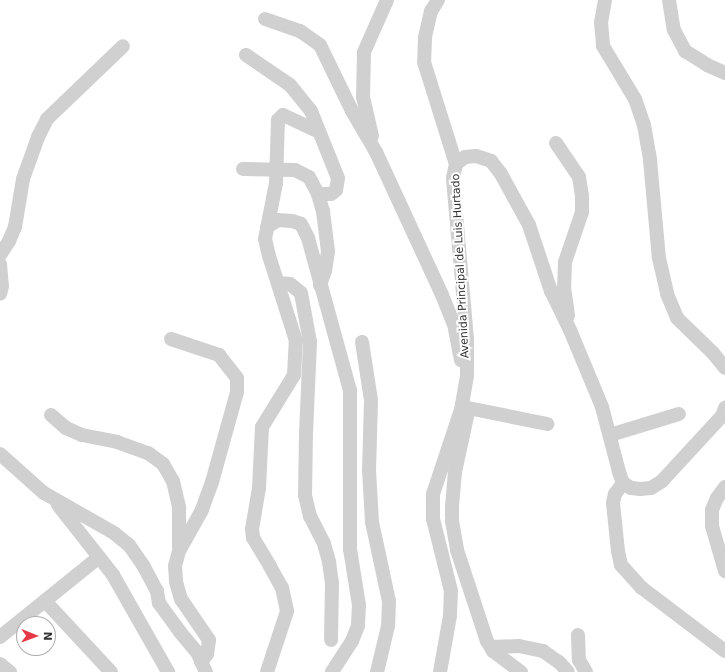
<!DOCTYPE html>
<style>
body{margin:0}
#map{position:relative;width:725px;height:672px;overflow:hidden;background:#fff;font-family:"DejaVu Sans",sans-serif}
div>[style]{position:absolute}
.minor>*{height:14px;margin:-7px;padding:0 7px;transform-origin:7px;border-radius:7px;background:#d0d0d0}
span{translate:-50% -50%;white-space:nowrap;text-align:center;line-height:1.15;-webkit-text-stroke:4px #fff;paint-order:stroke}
.street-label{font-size:11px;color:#333}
.north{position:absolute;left:16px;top:616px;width:40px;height:40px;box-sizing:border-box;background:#fff;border:1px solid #adadad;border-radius:50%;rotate:91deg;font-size:11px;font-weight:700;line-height:16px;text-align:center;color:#333}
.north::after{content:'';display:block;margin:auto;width:14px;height:18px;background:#e63946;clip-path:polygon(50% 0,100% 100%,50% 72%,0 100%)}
</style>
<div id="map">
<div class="minor">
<div style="left:438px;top:0;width:13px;rotate:122deg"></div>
<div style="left:431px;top:11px;width:28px;rotate:103deg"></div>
<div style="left:425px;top:38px;width:24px;rotate:92deg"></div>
<div style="left:424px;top:62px;width:107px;rotate:72.6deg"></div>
<div style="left:605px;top:0;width:22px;rotate:100deg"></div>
<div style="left:601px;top:22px;width:24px;rotate:85deg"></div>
<div style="left:603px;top:46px;width:62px;rotate:58.9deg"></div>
<div style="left:635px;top:99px;width:28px;rotate:71deg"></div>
<div style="left:644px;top:125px;width:36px;rotate:80deg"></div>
<div style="left:650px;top:160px;width:98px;rotate:84.8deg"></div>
<div style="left:659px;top:258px;width:37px;rotate:77deg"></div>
<div style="left:667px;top:294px;width:26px;rotate:67deg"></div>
<div style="left:677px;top:318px;width:50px;rotate:44.2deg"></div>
<div style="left:713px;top:353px;width:19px;rotate:51deg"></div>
<div style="left:669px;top:0;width:30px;rotate:81deg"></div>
<div style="left:674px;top:30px;width:24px;rotate:62deg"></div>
<div style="left:685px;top:51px;width:26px;rotate:32deg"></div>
<div style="left:707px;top:65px;width:20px;rotate:24deg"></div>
<div style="left:265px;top:19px;width:37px;rotate:19deg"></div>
<div style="left:300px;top:31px;width:24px;rotate:35deg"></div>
<div style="left:320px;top:45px;width:73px;rotate:64.1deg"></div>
<div style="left:352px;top:111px;width:48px;rotate:59.7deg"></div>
<div style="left:376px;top:152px;width:157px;rotate:65.2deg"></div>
<div style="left:442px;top:295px;width:31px;rotate:68deg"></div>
<div style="left:454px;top:324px;width:37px;rotate:79deg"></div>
<div style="left:246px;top:55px;width:53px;rotate:34.3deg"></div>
<div style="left:290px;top:85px;width:33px;rotate:51deg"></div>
<div style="left:311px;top:111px;width:72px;rotate:68.1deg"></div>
<div style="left:338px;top:178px;width:12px;rotate:99deg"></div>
<div style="left:336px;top:190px;width:6px;rotate:141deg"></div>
<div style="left:331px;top:194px;width:13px;rotate:180deg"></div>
<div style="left:372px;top:136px;width:40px;rotate:-103deg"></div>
<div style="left:363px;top:97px;width:45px;rotate:-88.7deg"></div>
<div style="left:364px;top:52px;width:57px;rotate:-66.1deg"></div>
<div style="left:556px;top:143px;width:41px;rotate:55.9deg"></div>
<div style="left:579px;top:177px;width:20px;rotate:81deg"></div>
<div style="left:582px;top:197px;width:15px;rotate:90deg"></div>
<div style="left:582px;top:212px;width:53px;rotate:108.8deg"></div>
<div style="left:565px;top:262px;width:25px;rotate:92deg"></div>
<div style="left:564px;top:287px;width:29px;rotate:82deg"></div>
<div style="left:243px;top:169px;width:52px;rotate:1.1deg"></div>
<div style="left:295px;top:170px;width:16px;rotate:27deg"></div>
<div style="left:309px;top:177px;width:19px;rotate:62deg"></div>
<div style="left:318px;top:194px;width:18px;rotate:74deg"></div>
<div style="left:323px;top:211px;width:41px;rotate:83deg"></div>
<div style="left:328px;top:252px;width:19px;rotate:99deg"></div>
<div style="left:325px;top:271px;width:15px;rotate:110deg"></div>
<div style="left:267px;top:227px;width:13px;rotate:-32deg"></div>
<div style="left:278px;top:220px;width:14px;rotate:4deg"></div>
<div style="left:292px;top:221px;width:9px;rotate:18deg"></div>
<div style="left:301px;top:224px;width:16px;rotate:63deg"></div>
<div style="left:308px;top:238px;width:158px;rotate:74.6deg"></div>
<div style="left:350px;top:390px;width:159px;rotate:90deg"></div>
<div style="left:350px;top:549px;width:57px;rotate:80.9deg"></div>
<div style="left:359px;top:605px;width:21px;rotate:93deg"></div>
<div style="left:358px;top:626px;width:16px;rotate:112deg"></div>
<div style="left:352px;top:641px;width:37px;rotate:123deg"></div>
<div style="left:0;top:255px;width:17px;rotate:-57deg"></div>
<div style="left:9px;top:241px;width:15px;rotate:-67deg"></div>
<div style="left:15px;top:227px;width:49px;rotate:-80.5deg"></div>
<div style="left:23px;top:179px;width:45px;rotate:-70.3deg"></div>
<div style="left:38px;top:137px;width:20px;rotate:-63deg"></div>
<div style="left:47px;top:119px;width:105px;rotate:-43.8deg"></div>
<div style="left:0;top:264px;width:22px;rotate:85deg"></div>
<div style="left:2px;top:286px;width:8px;rotate:104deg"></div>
<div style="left:279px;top:283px;width:11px;rotate:5deg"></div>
<div style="left:290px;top:284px;width:14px;rotate:39deg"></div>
<div style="left:301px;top:293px;width:50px;rotate:79.6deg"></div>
<div style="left:310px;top:342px;width:91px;rotate:92.5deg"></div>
<div style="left:306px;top:433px;width:62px;rotate:90.9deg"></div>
<div style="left:305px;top:495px;width:22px;rotate:77deg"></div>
<div style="left:310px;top:516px;width:31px;rotate:63deg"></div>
<div style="left:324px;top:544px;width:19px;rotate:74deg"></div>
<div style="left:329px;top:562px;width:21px;rotate:82deg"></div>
<div style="left:332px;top:583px;width:57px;rotate:91deg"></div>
<div style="left:171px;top:339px;width:51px;rotate:18.4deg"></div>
<div style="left:219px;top:355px;width:29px;rotate:52deg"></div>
<div style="left:237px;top:378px;width:14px;rotate:90deg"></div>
<div style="left:237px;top:392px;width:93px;rotate:105.5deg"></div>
<div style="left:212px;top:482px;width:30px;rotate:110deg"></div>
<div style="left:202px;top:510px;width:47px;rotate:119.3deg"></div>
<div style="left:179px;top:551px;width:16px;rotate:105deg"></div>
<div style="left:175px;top:566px;width:16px;rotate:86deg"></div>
<div style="left:176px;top:582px;width:18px;rotate:74deg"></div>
<div style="left:181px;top:599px;width:50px;rotate:55.7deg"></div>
<div style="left:209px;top:640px;width:14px;rotate:98deg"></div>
<div style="left:207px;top:654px;width:10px;rotate:127deg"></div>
<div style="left:362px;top:342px;width:59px;rotate:81.2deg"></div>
<div style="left:371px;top:400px;width:70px;rotate:91.6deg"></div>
<div style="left:369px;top:470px;width:52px;rotate:86.7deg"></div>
<div style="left:372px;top:522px;width:81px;rotate:77.9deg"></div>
<div style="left:389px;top:601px;width:25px;rotate:92deg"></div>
<div style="left:388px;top:626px;width:47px;rotate:103.4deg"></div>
<div style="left:468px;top:408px;width:81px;rotate:11.4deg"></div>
<div style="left:468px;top:412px;width:61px;rotate:102.2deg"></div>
<div style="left:455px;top:472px;width:35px;rotate:95deg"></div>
<div style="left:452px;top:507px;width:14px;rotate:90deg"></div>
<div style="left:452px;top:521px;width:29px;rotate:80deg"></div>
<div style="left:457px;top:550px;width:96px;rotate:71.8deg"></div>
<div style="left:487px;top:641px;width:12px;rotate:59deg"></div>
<div style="left:493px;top:651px;width:35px;rotate:37deg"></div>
<div style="left:51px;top:415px;width:20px;rotate:41deg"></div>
<div style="left:66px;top:428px;width:17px;rotate:24deg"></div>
<div style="left:82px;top:435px;width:36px;rotate:11deg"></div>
<div style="left:117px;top:442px;width:33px;rotate:20deg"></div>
<div style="left:148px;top:453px;width:19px;rotate:36deg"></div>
<div style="left:163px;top:464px;width:20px;rotate:60deg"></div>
<div style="left:173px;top:481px;width:28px;rotate:77deg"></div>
<div style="left:179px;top:508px;width:42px;rotate:90deg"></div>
<div style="left:610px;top:435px;width:72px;rotate:-16.9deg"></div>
<div style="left:0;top:454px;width:59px;rotate:41.6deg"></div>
<div style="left:44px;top:493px;width:81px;rotate:29.7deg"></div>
<div style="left:114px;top:533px;width:19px;rotate:39deg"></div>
<div style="left:129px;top:545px;width:24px;rotate:55deg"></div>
<div style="left:143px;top:565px;width:30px;rotate:62deg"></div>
<div style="left:157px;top:591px;width:12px;rotate:81deg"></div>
<div style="left:159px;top:603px;width:36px;rotate:54deg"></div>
<div style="left:180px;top:632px;width:26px;rotate:50deg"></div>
<div style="left:197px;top:652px;width:22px;rotate:66deg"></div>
<div style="left:623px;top:483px;width:14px;rotate:126deg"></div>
<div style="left:615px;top:494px;width:9px;rotate:103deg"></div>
<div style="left:613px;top:503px;width:48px;rotate:84.1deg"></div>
<div style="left:618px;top:551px;width:14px;rotate:78deg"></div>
<div style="left:621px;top:565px;width:31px;rotate:48deg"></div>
<div style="left:642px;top:588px;width:104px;rotate:37.2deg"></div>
<div style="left:725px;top:487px;width:14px;rotate:126deg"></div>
<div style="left:717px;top:498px;width:13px;rotate:113deg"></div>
<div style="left:712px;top:510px;width:16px;rotate:90deg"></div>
<div style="left:712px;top:526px;width:47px;rotate:73.9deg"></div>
<div style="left:58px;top:505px;width:89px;rotate:51.8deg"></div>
<div style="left:113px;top:575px;width:112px;rotate:60.4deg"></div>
<div style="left:45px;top:601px;width:97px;rotate:47.1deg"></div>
<div style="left:578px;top:635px;width:25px;rotate:88deg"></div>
<div style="left:579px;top:660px;width:14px;rotate:60deg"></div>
<div style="left:0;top:637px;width:127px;rotate:-38.9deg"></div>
<div style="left:491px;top:647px;width:28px;rotate:-2deg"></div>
<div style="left:519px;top:646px;width:25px;rotate:12deg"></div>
<div style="left:543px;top:651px;width:19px;rotate:35deg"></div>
<div style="left:559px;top:662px;width:13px;rotate:48deg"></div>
<div style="left:0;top:664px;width:13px;rotate:39deg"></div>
<div style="left:267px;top:672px;width:64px;rotate:-71.8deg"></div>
<div style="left:287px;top:611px;width:24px;rotate:-102deg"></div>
<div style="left:282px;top:588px;width:25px;rotate:-119deg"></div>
<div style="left:270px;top:566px;width:33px;rotate:-121deg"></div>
<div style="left:253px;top:538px;width:9px;rotate:-96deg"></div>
<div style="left:252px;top:529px;width:42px;rotate:-80.3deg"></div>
<div style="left:259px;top:488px;width:61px;rotate:-87.2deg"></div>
<div style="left:262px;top:427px;width:61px;rotate:-58.4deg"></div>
<div style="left:294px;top:375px;width:34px;rotate:-87deg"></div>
<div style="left:296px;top:341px;width:89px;rotate:-107.6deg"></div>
<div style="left:269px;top:256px;width:17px;rotate:-103deg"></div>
<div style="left:265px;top:239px;width:57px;rotate:-78.9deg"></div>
<div style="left:276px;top:183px;width:63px;rotate:-88.2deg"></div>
<div style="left:278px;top:120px;width:7px;rotate:-45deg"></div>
<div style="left:283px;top:115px;width:40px;rotate:25deg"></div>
<div style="left:440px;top:672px;width:57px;rotate:-79.9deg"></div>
<div style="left:450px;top:616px;width:25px;rotate:-88deg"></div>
<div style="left:451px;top:591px;width:74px;rotate:-104deg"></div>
<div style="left:433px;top:519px;width:25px;rotate:-90deg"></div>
<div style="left:433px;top:494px;width:89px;rotate:-71.6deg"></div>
<div style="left:461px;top:410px;width:36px;rotate:-80deg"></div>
<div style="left:467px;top:375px;width:36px;rotate:-90deg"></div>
<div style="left:467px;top:339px;width:162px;rotate:-95deg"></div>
<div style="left:453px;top:178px;width:14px;rotate:-78deg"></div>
<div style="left:456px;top:164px;width:11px;rotate:-38deg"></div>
<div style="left:465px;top:157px;width:11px;rotate:-5deg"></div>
<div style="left:476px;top:156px;width:16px;rotate:18deg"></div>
<div style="left:491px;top:161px;width:16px;rotate:52deg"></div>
<div style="left:501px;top:174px;width:58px;rotate:61.2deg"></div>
<div style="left:529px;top:225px;width:70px;rotate:71.6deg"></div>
<div style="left:551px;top:291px;width:43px;rotate:64deg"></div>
<div style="left:570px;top:330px;width:83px;rotate:67.4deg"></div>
<div style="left:602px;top:407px;width:67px;rotate:75.3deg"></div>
<div style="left:619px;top:472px;width:12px;rotate:70deg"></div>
<div style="left:623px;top:483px;width:9px;rotate:32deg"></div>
<div style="left:631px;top:488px;width:9px;rotate:6deg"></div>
<div style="left:640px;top:489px;width:11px;rotate:-5deg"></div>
<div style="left:651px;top:488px;width:13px;rotate:-32deg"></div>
<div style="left:662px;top:481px;width:88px;rotate:-47.3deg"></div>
<div style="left:722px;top:416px;width:9px;rotate:-69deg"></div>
</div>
<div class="street-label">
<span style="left:461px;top:266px;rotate:-93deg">Avenida Principal de Luis Hurtado</span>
</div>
<div class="north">N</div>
</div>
